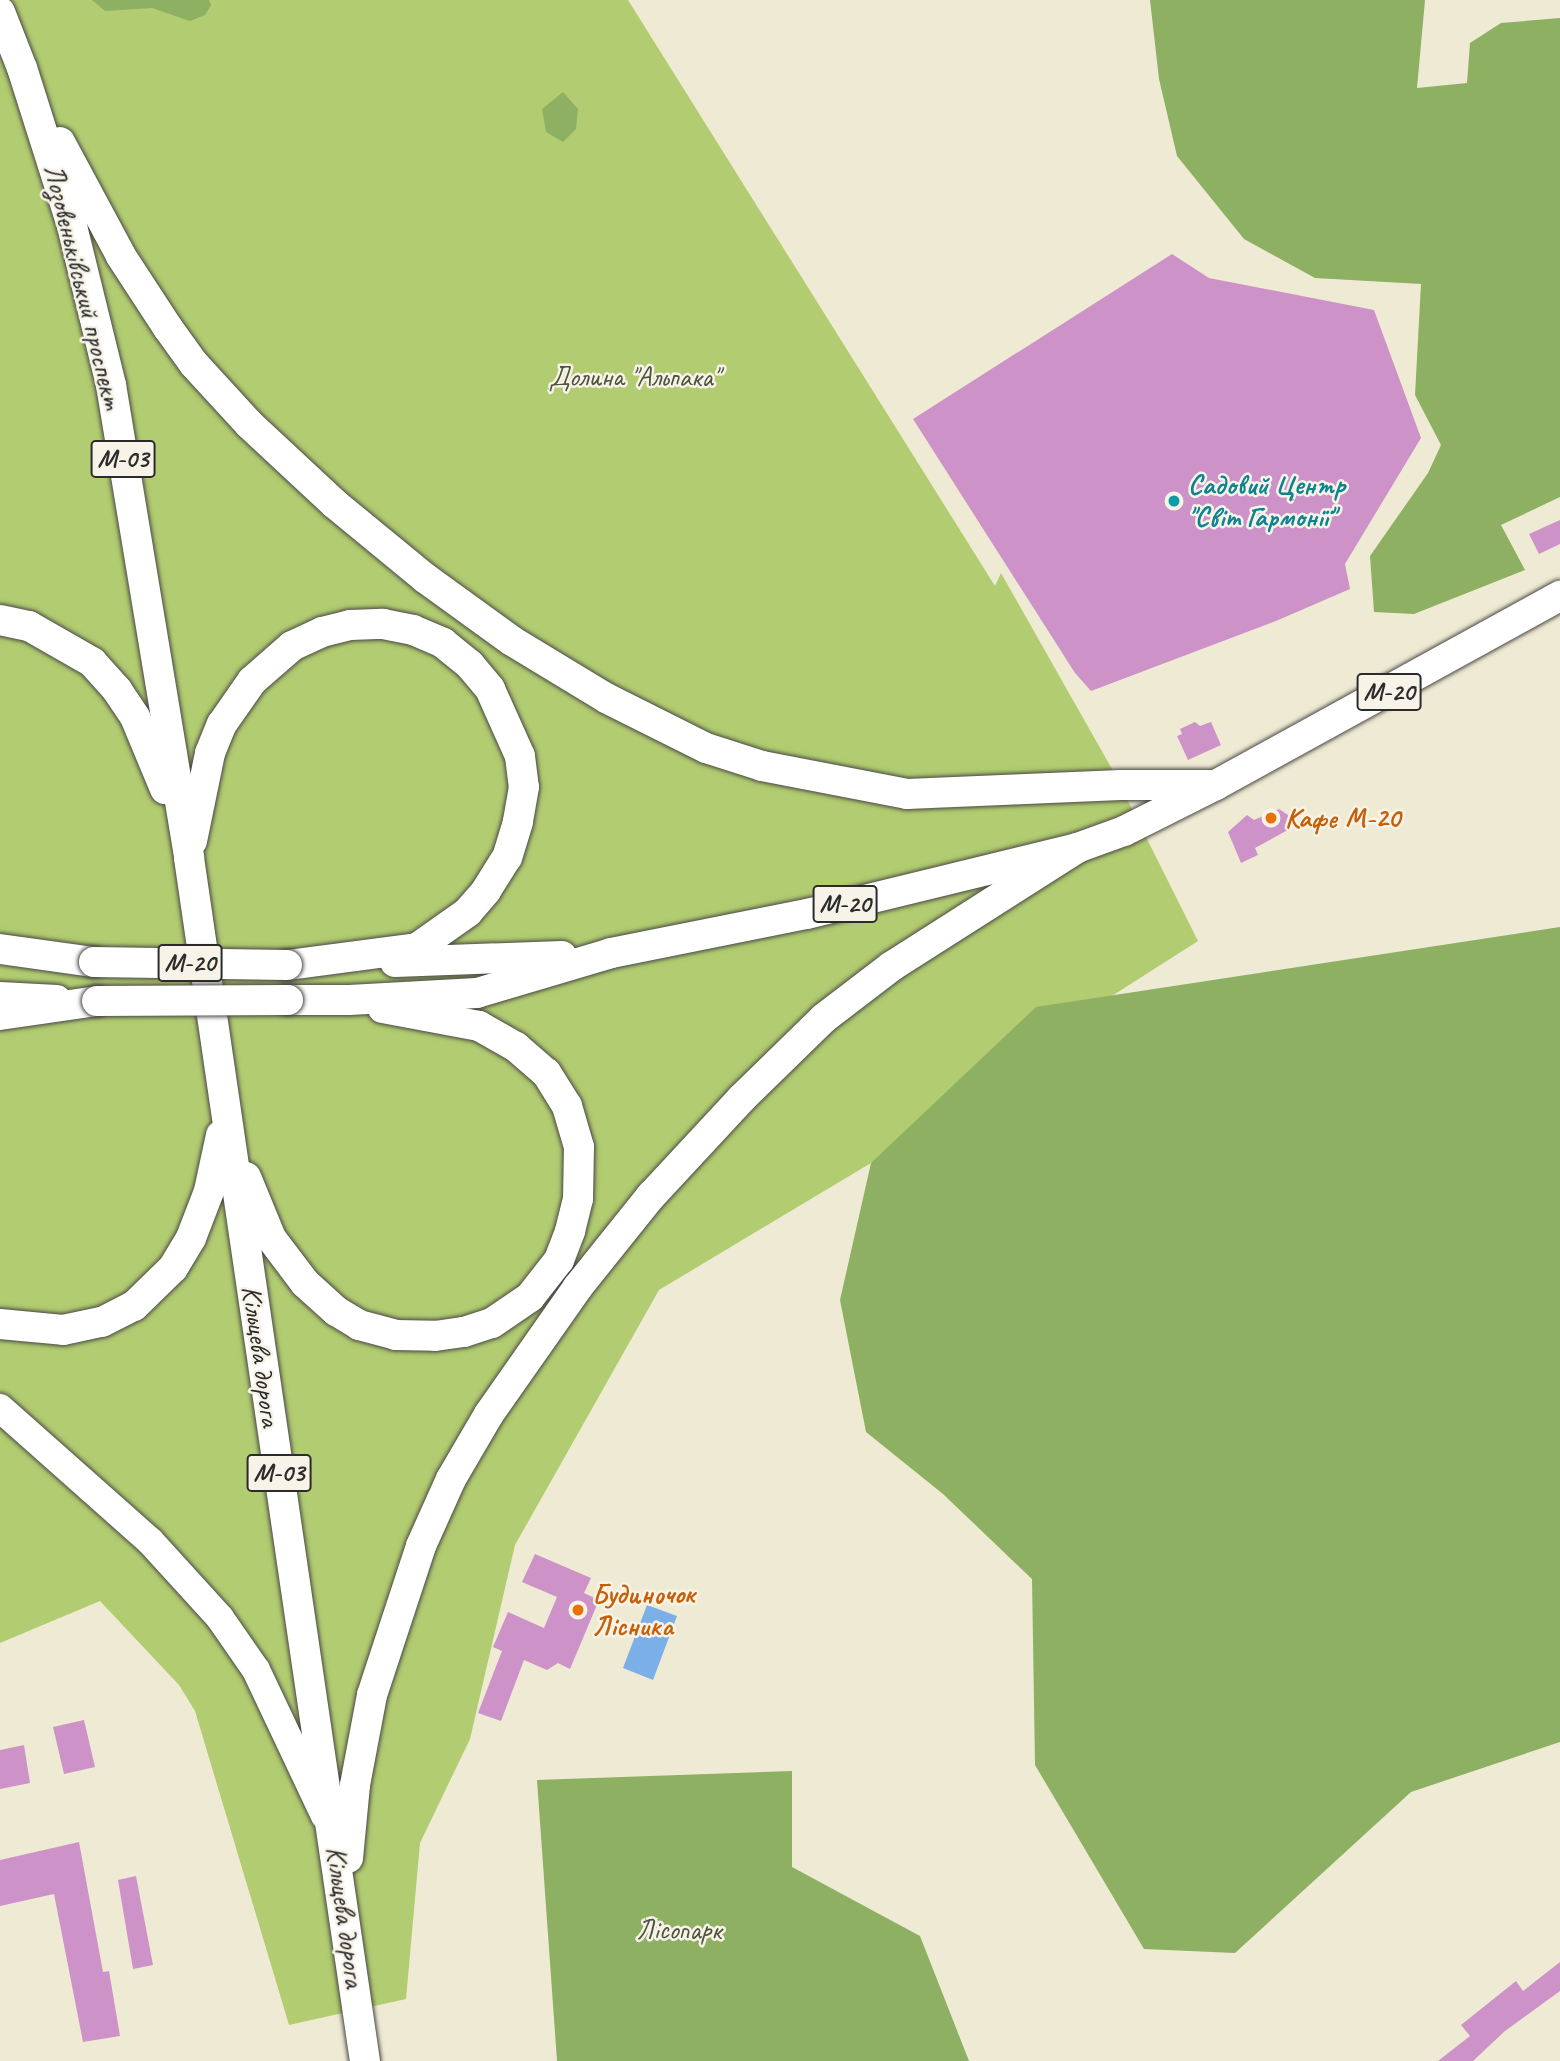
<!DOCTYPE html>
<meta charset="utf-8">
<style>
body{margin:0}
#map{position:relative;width:1560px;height:2061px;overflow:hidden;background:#efead3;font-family:Caveat,sans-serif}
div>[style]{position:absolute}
.green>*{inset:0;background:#b2cc71}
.forest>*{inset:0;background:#8db063}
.water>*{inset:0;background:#7bafe8}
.building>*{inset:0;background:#cd93c9}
.roads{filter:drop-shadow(0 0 2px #484844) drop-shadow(0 0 2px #484844)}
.primary>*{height:28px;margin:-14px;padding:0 14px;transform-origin:14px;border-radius:14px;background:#fff}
.trunk>*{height:30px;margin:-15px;padding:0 15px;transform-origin:15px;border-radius:15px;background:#fff}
.bridges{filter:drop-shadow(0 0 2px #484844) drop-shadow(0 0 2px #484844)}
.trunk-bridge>*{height:30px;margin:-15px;padding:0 15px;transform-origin:15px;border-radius:15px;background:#fff}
.dots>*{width:19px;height:19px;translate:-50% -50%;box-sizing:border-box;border:4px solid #f7f3e8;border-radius:50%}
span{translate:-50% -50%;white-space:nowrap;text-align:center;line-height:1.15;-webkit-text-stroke:5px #f7f3e8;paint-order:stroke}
.shield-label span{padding:2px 5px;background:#f7f3e8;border:2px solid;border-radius:5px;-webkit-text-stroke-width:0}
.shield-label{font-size:26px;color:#2b2b2b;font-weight:700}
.street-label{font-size:28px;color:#2b2b2b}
.park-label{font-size:28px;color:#4d533c}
.culture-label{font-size:28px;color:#0d838f;font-weight:700}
.left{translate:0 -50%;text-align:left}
.food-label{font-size:28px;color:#c56008;font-weight:700}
</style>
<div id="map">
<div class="green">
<div style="clip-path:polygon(0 0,628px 0,995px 586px,1001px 573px,1112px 769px,1198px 941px,1032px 1047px,871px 1163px,659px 1290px,515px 1545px,470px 1739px,420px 1843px,406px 1999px,289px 2025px,195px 1711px,179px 1685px,100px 1601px,0 1643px)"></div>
</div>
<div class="forest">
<div style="clip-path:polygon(92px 0,209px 0,211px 5px,205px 15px,190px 21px,152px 8px,105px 11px)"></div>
<div style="clip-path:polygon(1150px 0,1425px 0,1417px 88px,1467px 83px,1470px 43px,1501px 23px,1560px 18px,1560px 497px,1501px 525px,1525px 570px,1414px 614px,1374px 612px,1370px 556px,1428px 473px,1441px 445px,1415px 395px,1421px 284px,1315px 278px,1244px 239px,1177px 156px,1159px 79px)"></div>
<div style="clip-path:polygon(563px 92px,578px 109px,576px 129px,563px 142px,546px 132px,542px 109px)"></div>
<div style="clip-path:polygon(1560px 927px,1560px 1742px,1411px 1792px,1235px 1953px,1144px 1949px,1035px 1765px,1032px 1579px,943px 1494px,866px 1432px,840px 1300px,871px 1163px,1036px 1007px)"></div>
<div style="clip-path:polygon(792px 1771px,792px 1867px,920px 1936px,969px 2061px,557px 2061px,537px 1780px)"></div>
</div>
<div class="water">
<div style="clip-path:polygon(647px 1605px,677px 1616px,653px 1680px,623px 1668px)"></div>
</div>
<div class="building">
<div style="clip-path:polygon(1172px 254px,1209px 278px,1374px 310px,1421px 438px,1345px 564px,1350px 589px,1276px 621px,1091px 691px,1075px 673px,913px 419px)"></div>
<div style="clip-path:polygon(1560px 520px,1560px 544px,1539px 554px,1529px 534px)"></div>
<div style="clip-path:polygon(1195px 722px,1200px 726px,1211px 722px,1221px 745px,1188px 760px,1177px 736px,1182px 734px,1180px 729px)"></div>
<div style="clip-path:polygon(1279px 809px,1291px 817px,1295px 826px,1255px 848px,1258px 855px,1241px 863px,1228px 832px,1247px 815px,1254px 820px)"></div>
<div style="clip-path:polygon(535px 1554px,591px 1578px,584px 1593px,599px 1600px,570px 1669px,558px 1663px,547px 1670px,524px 1660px,501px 1721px,478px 1713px,502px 1651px,493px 1647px,508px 1612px,544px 1628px,557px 1597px,522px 1582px)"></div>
<div style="clip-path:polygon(84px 1720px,95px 1767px,64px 1774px,53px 1727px)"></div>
<div style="clip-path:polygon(24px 1745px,30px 1783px,0 1789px,0 1750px)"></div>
<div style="clip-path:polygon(79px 1842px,103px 1972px,109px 1971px,120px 2036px,83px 2042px,54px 1894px,0 1906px,0 1860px)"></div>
<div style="clip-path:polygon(136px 1876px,153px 1965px,133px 1969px,118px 1880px)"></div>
<div style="clip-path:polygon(1560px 1962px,1560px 1991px,1505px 2031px,1473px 2061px,1438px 2061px,1470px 2036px,1461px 2025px,1516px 1981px,1523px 1991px)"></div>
</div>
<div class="roads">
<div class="primary">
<div style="left:0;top:996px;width:57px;rotate:3deg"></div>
<div style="left:0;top:1408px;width:200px;rotate:41.6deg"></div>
<div style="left:150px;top:1541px;width:104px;rotate:47.7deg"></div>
<div style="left:220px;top:1618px;width:63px;rotate:55.3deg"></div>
<div style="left:256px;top:1670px;width:161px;rotate:64.7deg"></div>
</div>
<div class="trunk">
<div style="left:0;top:12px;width:60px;rotate:68.6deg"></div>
<div style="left:22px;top:68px;width:166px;rotate:72.4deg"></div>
<div style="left:72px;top:226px;width:164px;rotate:76.2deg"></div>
<div style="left:111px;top:385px;width:479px;rotate:80.6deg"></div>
<div style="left:189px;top:858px;width:1216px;rotate:81.68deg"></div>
<div style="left:60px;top:142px;width:129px;rotate:61.8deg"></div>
<div style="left:121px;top:256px;width:86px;rotate:56.9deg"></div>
<div style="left:168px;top:328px;width:44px;rotate:54.2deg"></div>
<div style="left:194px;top:364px;width:81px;rotate:47.5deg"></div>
<div style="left:249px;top:424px;width:117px;rotate:42.9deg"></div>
<div style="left:335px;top:504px;width:117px;rotate:39.4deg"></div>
<div style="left:425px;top:578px;width:107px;rotate:35.9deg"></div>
<div style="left:512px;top:641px;width:110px;rotate:31.2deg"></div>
<div style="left:606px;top:698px;width:112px;rotate:26.6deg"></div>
<div style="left:706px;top:748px;width:59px;rotate:17.8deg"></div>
<div style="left:762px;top:766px;width:148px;rotate:10.9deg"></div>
<div style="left:907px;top:794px;width:214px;rotate:-2.4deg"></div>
<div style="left:1121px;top:785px;width:95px"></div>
<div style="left:0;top:620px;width:30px;rotate:12deg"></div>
<div style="left:29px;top:626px;width:73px;rotate:29.7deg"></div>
<div style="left:92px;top:662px;width:38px;rotate:48deg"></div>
<div style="left:117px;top:690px;width:32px;rotate:56deg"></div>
<div style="left:135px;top:717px;width:78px;rotate:67.4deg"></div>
<div style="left:192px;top:841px;width:90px;rotate:-78.4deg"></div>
<div style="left:210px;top:753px;width:31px;rotate:-68deg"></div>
<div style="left:222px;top:724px;width:52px;rotate:-55.1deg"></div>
<div style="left:252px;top:681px;width:53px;rotate:-41.2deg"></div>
<div style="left:292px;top:646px;width:33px;rotate:-25deg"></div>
<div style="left:322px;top:632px;width:29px;rotate:-14deg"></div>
<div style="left:350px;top:625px;width:33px;rotate:-2deg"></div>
<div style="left:383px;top:624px;width:31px;rotate:11deg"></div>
<div style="left:413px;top:630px;width:33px;rotate:23deg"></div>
<div style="left:443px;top:643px;width:35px;rotate:39deg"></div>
<div style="left:470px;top:665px;width:31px;rotate:50deg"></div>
<div style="left:490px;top:689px;width:73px;rotate:65.9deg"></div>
<div style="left:520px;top:756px;width:31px;rotate:83deg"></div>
<div style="left:524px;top:787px;width:36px;rotate:100deg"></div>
<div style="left:518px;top:822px;width:37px;rotate:107deg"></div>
<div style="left:507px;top:857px;width:40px;rotate:122deg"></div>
<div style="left:486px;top:891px;width:28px;rotate:131deg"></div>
<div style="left:468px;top:912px;width:62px;rotate:144.8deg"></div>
<div style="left:417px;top:948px;width:131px;rotate:172.5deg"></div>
<div style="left:0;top:949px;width:95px;rotate:7.9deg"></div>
<div style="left:395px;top:962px;width:167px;rotate:-2.1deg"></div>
<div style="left:288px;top:1000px;width:61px"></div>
<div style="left:349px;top:1000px;width:128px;rotate:-3.1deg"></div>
<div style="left:477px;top:993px;width:140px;rotate:-16.6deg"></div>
<div style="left:611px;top:953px;width:200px;rotate:-11.3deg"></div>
<div style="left:807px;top:914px;width:278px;rotate:-13.7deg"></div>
<div style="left:1077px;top:848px;width:50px;rotate:-19.9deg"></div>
<div style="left:1124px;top:831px;width:103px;rotate:-26.6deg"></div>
<div style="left:1216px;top:785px;width:393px;rotate:-28.8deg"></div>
<div style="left:0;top:1015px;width:98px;rotate:-8.2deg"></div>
<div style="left:246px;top:1177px;width:66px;rotate:67.7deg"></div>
<div style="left:271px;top:1238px;width:56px;rotate:52.9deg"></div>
<div style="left:305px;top:1283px;width:42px;rotate:42.1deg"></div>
<div style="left:336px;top:1311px;width:27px;rotate:31deg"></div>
<div style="left:359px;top:1325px;width:38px;rotate:15deg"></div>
<div style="left:396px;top:1335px;width:39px;rotate:1deg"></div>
<div style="left:435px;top:1336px;width:29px;rotate:-8deg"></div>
<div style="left:464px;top:1332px;width:29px;rotate:-18deg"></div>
<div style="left:492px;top:1323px;width:46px;rotate:-34.4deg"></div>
<div style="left:530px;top:1297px;width:47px;rotate:-51.9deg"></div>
<div style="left:559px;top:1260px;width:31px;rotate:-69deg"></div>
<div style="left:570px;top:1231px;width:33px;rotate:-76deg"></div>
<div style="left:578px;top:1199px;width:52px;rotate:-88.9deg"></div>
<div style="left:579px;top:1147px;width:43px;rotate:-106.3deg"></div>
<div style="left:567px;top:1106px;width:39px;rotate:-122deg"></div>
<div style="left:546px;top:1073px;width:40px;rotate:-139deg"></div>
<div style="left:516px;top:1047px;width:43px;rotate:-150.4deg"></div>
<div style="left:479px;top:1026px;width:98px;rotate:-169.4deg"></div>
<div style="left:0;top:1324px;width:63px;rotate:5.4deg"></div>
<div style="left:63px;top:1330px;width:40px;rotate:-12deg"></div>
<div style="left:102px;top:1322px;width:36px;rotate:-27deg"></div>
<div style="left:134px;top:1306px;width:54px;rotate:-44.3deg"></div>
<div style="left:173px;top:1268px;width:35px;rotate:-59deg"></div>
<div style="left:191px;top:1238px;width:50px;rotate:-69deg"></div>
<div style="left:209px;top:1191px;width:57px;rotate:-77.9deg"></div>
<div style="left:348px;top:1858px;width:73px;rotate:-84.5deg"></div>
<div style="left:355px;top:1785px;width:92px;rotate:-79.3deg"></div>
<div style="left:372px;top:1695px;width:157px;rotate:-71.8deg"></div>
<div style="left:421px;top:1546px;width:73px;rotate:-65.9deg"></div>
<div style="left:451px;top:1479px;width:75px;rotate:-59.7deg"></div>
<div style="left:489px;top:1414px;width:155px;rotate:-55deg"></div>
<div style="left:578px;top:1287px;width:117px;rotate:-51.3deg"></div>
<div style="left:651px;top:1196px;width:132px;rotate:-47.1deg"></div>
<div style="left:741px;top:1099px;width:116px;rotate:-44.3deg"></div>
<div style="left:824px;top:1018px;width:86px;rotate:-37.4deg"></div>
<div style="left:892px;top:966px;width:219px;rotate:-32.5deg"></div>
</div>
</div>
<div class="bridges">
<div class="trunk-bridge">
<div style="left:94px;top:962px;width:193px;rotate:0.9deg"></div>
<div style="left:97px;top:1001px;width:191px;rotate:-0.3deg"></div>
</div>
</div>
<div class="dots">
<div style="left:1174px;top:501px;background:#0f9aa8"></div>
<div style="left:1271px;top:818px;background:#e8710a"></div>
<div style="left:578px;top:1610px;background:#e8710a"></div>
</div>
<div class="shield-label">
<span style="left:123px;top:459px">М-03</span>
<span style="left:1389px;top:692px">М-20</span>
<span style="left:845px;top:904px">М-20</span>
<span style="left:190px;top:963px">М-20</span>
<span style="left:279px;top:1473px">М-03</span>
</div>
<div class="street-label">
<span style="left:83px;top:287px;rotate:76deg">Лозовеньківський проспект</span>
<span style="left:261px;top:1356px;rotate:82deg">Кільцева дорога</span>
<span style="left:345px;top:1917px;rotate:82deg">Кільцева дорога</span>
</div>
<div class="park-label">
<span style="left:634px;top:377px">Долина "Альпака"</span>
<span style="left:679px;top:1930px">Лісопарк</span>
</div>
<div class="culture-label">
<span class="left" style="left:1188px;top:501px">Садовий Центр<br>"Світ Гармонії"</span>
</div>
<div class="food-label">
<span class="left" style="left:1285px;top:818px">Кафе М-20</span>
<span class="left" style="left:592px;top:1610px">Будиночок<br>Лісника</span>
</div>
</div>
